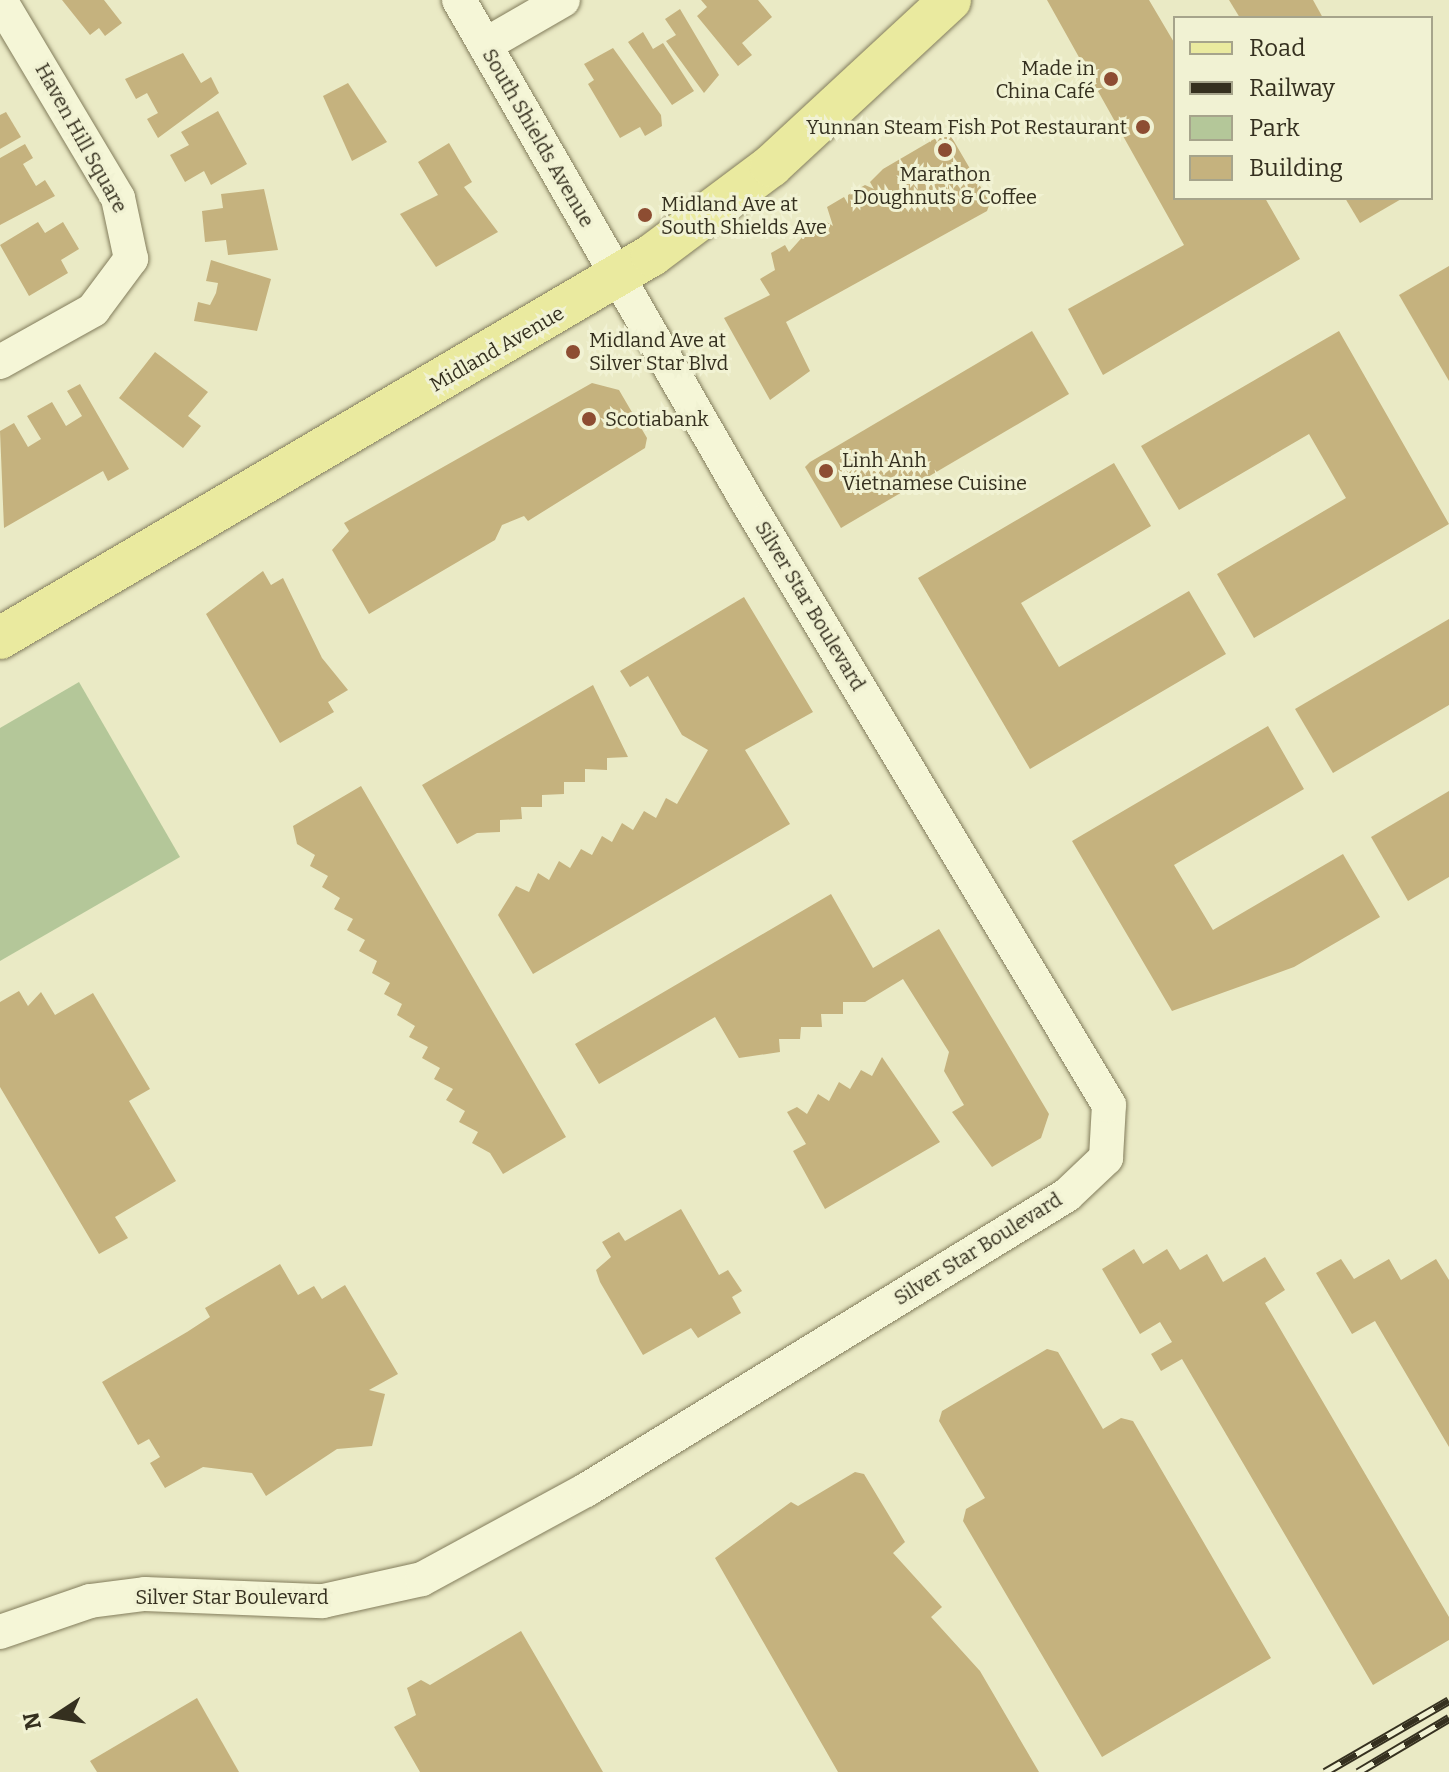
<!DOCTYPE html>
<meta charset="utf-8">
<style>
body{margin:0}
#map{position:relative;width:1449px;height:1772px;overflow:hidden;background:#eaeac5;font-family:Bitter,serif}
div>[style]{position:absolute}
.green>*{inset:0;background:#b4c799}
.building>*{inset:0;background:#c5b27e}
.roads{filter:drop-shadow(0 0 2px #837d5c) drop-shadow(0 0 2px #837d5c)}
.minor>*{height:34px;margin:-17px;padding:0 17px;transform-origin:17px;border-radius:17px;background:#f5f6d7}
.major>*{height:42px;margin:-21px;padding:0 21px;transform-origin:21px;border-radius:21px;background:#eaea9f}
.rail>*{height:9px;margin-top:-4.5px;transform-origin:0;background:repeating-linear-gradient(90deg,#f1f2d3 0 18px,#35301f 0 36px);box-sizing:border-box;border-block:2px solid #35301f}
.dots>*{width:22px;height:22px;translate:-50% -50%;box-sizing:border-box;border:4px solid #f1f2d3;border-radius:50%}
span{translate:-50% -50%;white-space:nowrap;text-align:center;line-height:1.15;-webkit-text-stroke:6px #f1f2d3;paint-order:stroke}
.poi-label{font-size:20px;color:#35301f}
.right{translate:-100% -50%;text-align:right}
.left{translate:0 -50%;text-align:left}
.street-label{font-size:20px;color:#35301f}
.legend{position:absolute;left:1173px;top:16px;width:260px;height:184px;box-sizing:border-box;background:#f1f2d3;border:2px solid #a6a48b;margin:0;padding:10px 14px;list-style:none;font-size:24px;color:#35301f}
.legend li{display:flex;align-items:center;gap:16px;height:40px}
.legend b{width:40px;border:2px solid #a6a48b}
.north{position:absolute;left:16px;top:1676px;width:80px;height:80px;-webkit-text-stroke:6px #f1f2d3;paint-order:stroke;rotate:258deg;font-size:22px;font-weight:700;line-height:32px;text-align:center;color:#35301f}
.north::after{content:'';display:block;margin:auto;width:28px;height:36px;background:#35301f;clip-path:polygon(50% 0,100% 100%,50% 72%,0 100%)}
</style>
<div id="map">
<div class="green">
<div style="clip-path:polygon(79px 682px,180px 857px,0 961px,0 728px)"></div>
</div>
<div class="building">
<div style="clip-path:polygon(62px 0,104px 0,122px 23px,105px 36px,99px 28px,90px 35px)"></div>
<div style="clip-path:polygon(701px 0,758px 0,772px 17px,742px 43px,752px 55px,738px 66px,697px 16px,707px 7px)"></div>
<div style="clip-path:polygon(1047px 0,1149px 0,1175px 44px,1175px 198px,1265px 198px,1300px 259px,1103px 375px,1068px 309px,1184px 245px)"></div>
<div style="clip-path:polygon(1229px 0,1313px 0,1323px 18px,1240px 18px)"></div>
<div style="clip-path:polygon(680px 9px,719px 75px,704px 93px,666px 41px,676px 35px,665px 19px)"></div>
<div style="clip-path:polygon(643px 32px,653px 49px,663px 43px,694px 91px,672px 105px,628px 42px)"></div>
<div style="clip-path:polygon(613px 48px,661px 115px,662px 126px,645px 136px,640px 127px,620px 138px,588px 84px,594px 80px,584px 64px)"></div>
<div style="clip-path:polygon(183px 53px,201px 83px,211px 77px,219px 93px,158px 138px,147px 119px,158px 113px,147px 93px,136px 99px,125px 79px)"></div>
<div style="clip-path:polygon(348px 83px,387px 142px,352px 161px,323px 96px)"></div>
<div style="clip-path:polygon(218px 111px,247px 164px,211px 185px,204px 171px,185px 182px,170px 155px,189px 145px,181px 132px)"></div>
<div style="clip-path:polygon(6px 112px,21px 137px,0 149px,0 115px)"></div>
<div style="clip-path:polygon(948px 131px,990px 203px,987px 211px,786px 322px,810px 371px,770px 400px,724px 318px,770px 295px,760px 279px,775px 270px,771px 253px,785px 245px,789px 252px,806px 233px,814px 237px,809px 230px,825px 221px,833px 226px,827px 207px,844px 197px,848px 204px,848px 195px,865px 185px,874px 189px,870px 182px,883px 169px)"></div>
<div style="clip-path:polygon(449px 143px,472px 182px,464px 187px,498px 232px,436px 267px,400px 214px,438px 195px,418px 162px)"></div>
<div style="clip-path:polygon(25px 144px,33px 158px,23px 164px,36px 186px,45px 180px,55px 196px,0 225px,0 158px)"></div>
<div style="clip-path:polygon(264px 189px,278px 250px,228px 255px,226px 240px,205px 242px,202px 211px,223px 208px,221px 194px)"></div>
<div style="clip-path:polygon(1345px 198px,1403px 198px,1360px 223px)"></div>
<div style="clip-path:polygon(38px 222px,45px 233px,63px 222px,79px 249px,61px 260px,68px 273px,29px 296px,0 245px)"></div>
<div style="clip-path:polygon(211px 260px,271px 279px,257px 331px,194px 321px,198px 302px,210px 305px,216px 293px,218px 283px,206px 281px)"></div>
<div style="clip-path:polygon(1449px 266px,1449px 381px,1399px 295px)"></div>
<div style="clip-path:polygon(1032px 331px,1069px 394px,841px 528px,805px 467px,810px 462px)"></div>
<div style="clip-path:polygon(1339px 331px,1449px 524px,1254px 638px,1217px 574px,1346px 498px,1309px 434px,1179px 510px,1141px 446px)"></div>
<div style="clip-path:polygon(155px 352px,208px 392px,188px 416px,201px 426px,183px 448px,119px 398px)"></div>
<div style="clip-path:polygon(592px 383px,619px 390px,647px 438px,645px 448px,528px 521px,524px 516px,502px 525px,495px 540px,369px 614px,332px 550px,349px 531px,344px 523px)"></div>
<div style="clip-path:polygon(80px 384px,129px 469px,108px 481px,103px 471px,4px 528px,0 431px,14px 423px,28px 447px,41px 439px,27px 416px,52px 402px,66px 426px,82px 416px,67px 391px)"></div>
<div style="clip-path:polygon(1114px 463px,1151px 526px,1021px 603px,1059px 667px,1189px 591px,1226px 654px,1030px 769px,918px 578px)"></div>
<div style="clip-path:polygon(263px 571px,271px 585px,283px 578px,322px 658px,348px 690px,328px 702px,334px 712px,280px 743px,206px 614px)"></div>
<div style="clip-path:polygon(744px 597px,813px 712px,745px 750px,790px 824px,533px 974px,498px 915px,516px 886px,529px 892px,538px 873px,549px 880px,559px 861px,570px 868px,581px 849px,592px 855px,602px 836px,612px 842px,622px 823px,633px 830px,644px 811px,656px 818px,666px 798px,677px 804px,708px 750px,682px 735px,648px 676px,630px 687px,620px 671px)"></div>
<div style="clip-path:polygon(1449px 619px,1449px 705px,1333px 773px,1295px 709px)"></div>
<div style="clip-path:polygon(593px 685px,628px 757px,607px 758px,607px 770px,585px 769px,585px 782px,564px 782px,564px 794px,542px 795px,542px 807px,521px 807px,522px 819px,500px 820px,500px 832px,477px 833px,457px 844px,422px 785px)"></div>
<div style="clip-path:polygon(1268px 726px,1304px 789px,1174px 865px,1213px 930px,1343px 854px,1380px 917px,1294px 967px,1172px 1011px,1072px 841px)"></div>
<div style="clip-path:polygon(361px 786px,566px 1137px,503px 1174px,490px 1153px,472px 1143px,478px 1132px,459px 1122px,465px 1111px,446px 1100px,453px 1089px,434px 1079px,440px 1068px,422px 1058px,428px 1047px,409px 1037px,415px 1026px,397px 1015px,402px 1004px,384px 994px,390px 983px,372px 973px,377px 961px,359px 951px,365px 940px,347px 930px,353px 919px,334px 909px,340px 898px,322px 887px,328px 876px,310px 866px,315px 855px,297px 844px,293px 826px)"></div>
<div style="clip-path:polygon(1449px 791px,1449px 877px,1408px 901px,1371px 837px)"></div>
<div style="clip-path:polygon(831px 894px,873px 968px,939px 929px,1049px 1114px,1041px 1138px,992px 1167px,952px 1112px,964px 1105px,944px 1071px,949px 1052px,903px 979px,865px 1002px,843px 1002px,843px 1014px,821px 1014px,822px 1027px,801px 1027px,800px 1039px,779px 1039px,780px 1052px,739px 1058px,715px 1017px,599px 1084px,575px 1044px)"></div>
<div style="clip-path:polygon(19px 991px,28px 1006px,41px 992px,55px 1015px,93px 993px,150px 1089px,129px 1101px,176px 1181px,115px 1217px,128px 1238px,99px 1254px,0 1087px,0 1002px)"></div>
<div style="clip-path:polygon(882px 1057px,940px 1142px,825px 1209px,793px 1151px,806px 1144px,787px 1112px,797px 1107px,807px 1114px,818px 1094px,829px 1101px,839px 1082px,850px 1089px,861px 1070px,872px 1076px)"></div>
<div style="clip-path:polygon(681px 1209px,719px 1275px,728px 1270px,742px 1291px,732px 1297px,741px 1313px,698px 1338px,691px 1328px,643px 1355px,600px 1282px,596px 1270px,611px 1257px,602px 1242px,619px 1232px,625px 1241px)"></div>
<div style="clip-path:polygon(1134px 1249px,1143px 1264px,1167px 1249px,1180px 1270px,1207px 1254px,1223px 1282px,1265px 1257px,1285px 1290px,1265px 1303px,1449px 1617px,1449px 1640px,1373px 1685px,1182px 1359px,1161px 1371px,1151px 1354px,1172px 1342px,1160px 1322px,1140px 1334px,1102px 1269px)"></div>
<div style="clip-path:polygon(1341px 1259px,1354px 1279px,1389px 1259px,1401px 1280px,1436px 1259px,1449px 1280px,1449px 1447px,1375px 1321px,1352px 1334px,1316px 1273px)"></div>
<div style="clip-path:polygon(280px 1264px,298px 1295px,314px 1286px,322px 1299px,345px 1285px,398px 1374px,369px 1390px,385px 1394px,372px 1446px,337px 1449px,266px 1496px,252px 1473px,203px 1467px,165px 1488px,150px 1463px,160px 1457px,149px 1439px,138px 1445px,102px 1382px,187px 1332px,210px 1317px,205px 1308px)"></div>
<div style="clip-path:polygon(1047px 1349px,1058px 1352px,1103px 1429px,1121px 1418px,1133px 1421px,1271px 1658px,1102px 1757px,963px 1521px,966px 1509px,985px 1498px,939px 1421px,942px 1411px)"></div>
<div style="clip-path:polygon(855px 1472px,864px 1474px,905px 1542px,893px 1553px,942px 1607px,931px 1617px,980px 1671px,1039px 1772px,838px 1772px,715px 1558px,791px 1502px,798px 1506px)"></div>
<div style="clip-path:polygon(521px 1631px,603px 1772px,420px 1772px,394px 1727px,416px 1715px,407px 1688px,421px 1680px,430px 1685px)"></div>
<div style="clip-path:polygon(197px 1698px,239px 1772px,97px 1772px,90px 1761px)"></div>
</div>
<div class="roads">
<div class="minor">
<div style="left:485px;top:45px;width:90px;rotate:-30deg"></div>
<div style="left:0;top:362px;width:107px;rotate:-29.2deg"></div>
<div style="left:93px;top:310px;width:64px;rotate:-53.3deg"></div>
<div style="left:131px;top:259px;width:62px;rotate:-102deg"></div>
<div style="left:118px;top:198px;width:230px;rotate:-120.8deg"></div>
<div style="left:0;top:1632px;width:95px;rotate:-19deg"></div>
<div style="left:90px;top:1601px;width:55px;rotate:-7.3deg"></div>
<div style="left:145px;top:1594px;width:178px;rotate:2.3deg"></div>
<div style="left:323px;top:1601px;width:101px;rotate:-12.5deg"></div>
<div style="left:422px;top:1579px;width:187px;rotate:-28.5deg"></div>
<div style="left:586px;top:1490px;width:564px;rotate:-31.52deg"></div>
<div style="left:1067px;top:1195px;width:54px;rotate:-43.5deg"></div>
<div style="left:1106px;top:1158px;width:53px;rotate:-86.8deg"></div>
<div style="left:1109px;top:1105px;width:710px;rotate:-120.94deg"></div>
<div style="left:744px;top:496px;width:572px;rotate:-119.88deg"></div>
</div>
<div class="major">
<div style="left:0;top:638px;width:756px;rotate:-30.43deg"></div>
<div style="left:652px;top:255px;width:149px;rotate:-36.8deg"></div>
<div style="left:771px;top:166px;width:244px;rotate:-42.8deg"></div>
</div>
</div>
<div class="rail">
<div style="left:1325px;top:1772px;width:143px;rotate:-30.1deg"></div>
<div style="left:1358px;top:1772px;width:106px;rotate:-30.7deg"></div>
</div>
<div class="dots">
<div style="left:1111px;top:79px;background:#8d4d32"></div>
<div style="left:1143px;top:127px;background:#8d4d32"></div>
<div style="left:945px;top:150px;background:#8d4d32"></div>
<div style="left:645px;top:215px;background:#8d4d32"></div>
<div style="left:573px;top:352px;background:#8d4d32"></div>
<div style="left:589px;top:419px;background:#8d4d32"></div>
<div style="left:826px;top:471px;background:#8d4d32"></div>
</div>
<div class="poi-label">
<span class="right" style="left:1095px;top:80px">Made in<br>China Café</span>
<span class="right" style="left:1127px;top:127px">Yunnan Steam Fish Pot Restaurant</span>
<span style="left:945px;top:186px">Marathon<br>Doughnuts &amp; Coffee</span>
<span class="left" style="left:661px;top:216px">Midland Ave at<br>South Shields Ave</span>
<span class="left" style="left:589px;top:352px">Midland Ave at<br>Silver Star Blvd</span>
<span class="left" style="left:605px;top:419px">Scotiabank</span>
<span class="left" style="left:842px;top:472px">Linh Anh<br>Vietnamese Cuisine</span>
</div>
<div class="street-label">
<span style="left:81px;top:138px;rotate:61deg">Haven Hill Square</span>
<span style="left:538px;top:138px;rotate:60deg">South Shields Avenue</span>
<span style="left:497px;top:349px;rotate:-30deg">Midland Avenue</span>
<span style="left:810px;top:606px;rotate:59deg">Silver Star Boulevard</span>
<span style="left:978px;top:1249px;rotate:-32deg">Silver Star Boulevard</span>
<span style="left:232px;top:1597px">Silver Star Boulevard</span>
</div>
<ul class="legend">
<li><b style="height:10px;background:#eaea9f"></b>Road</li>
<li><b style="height:10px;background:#35301f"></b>Railway</li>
<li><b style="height:22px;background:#b4c799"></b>Park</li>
<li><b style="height:22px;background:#c5b27e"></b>Building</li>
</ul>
<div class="north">N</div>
</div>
